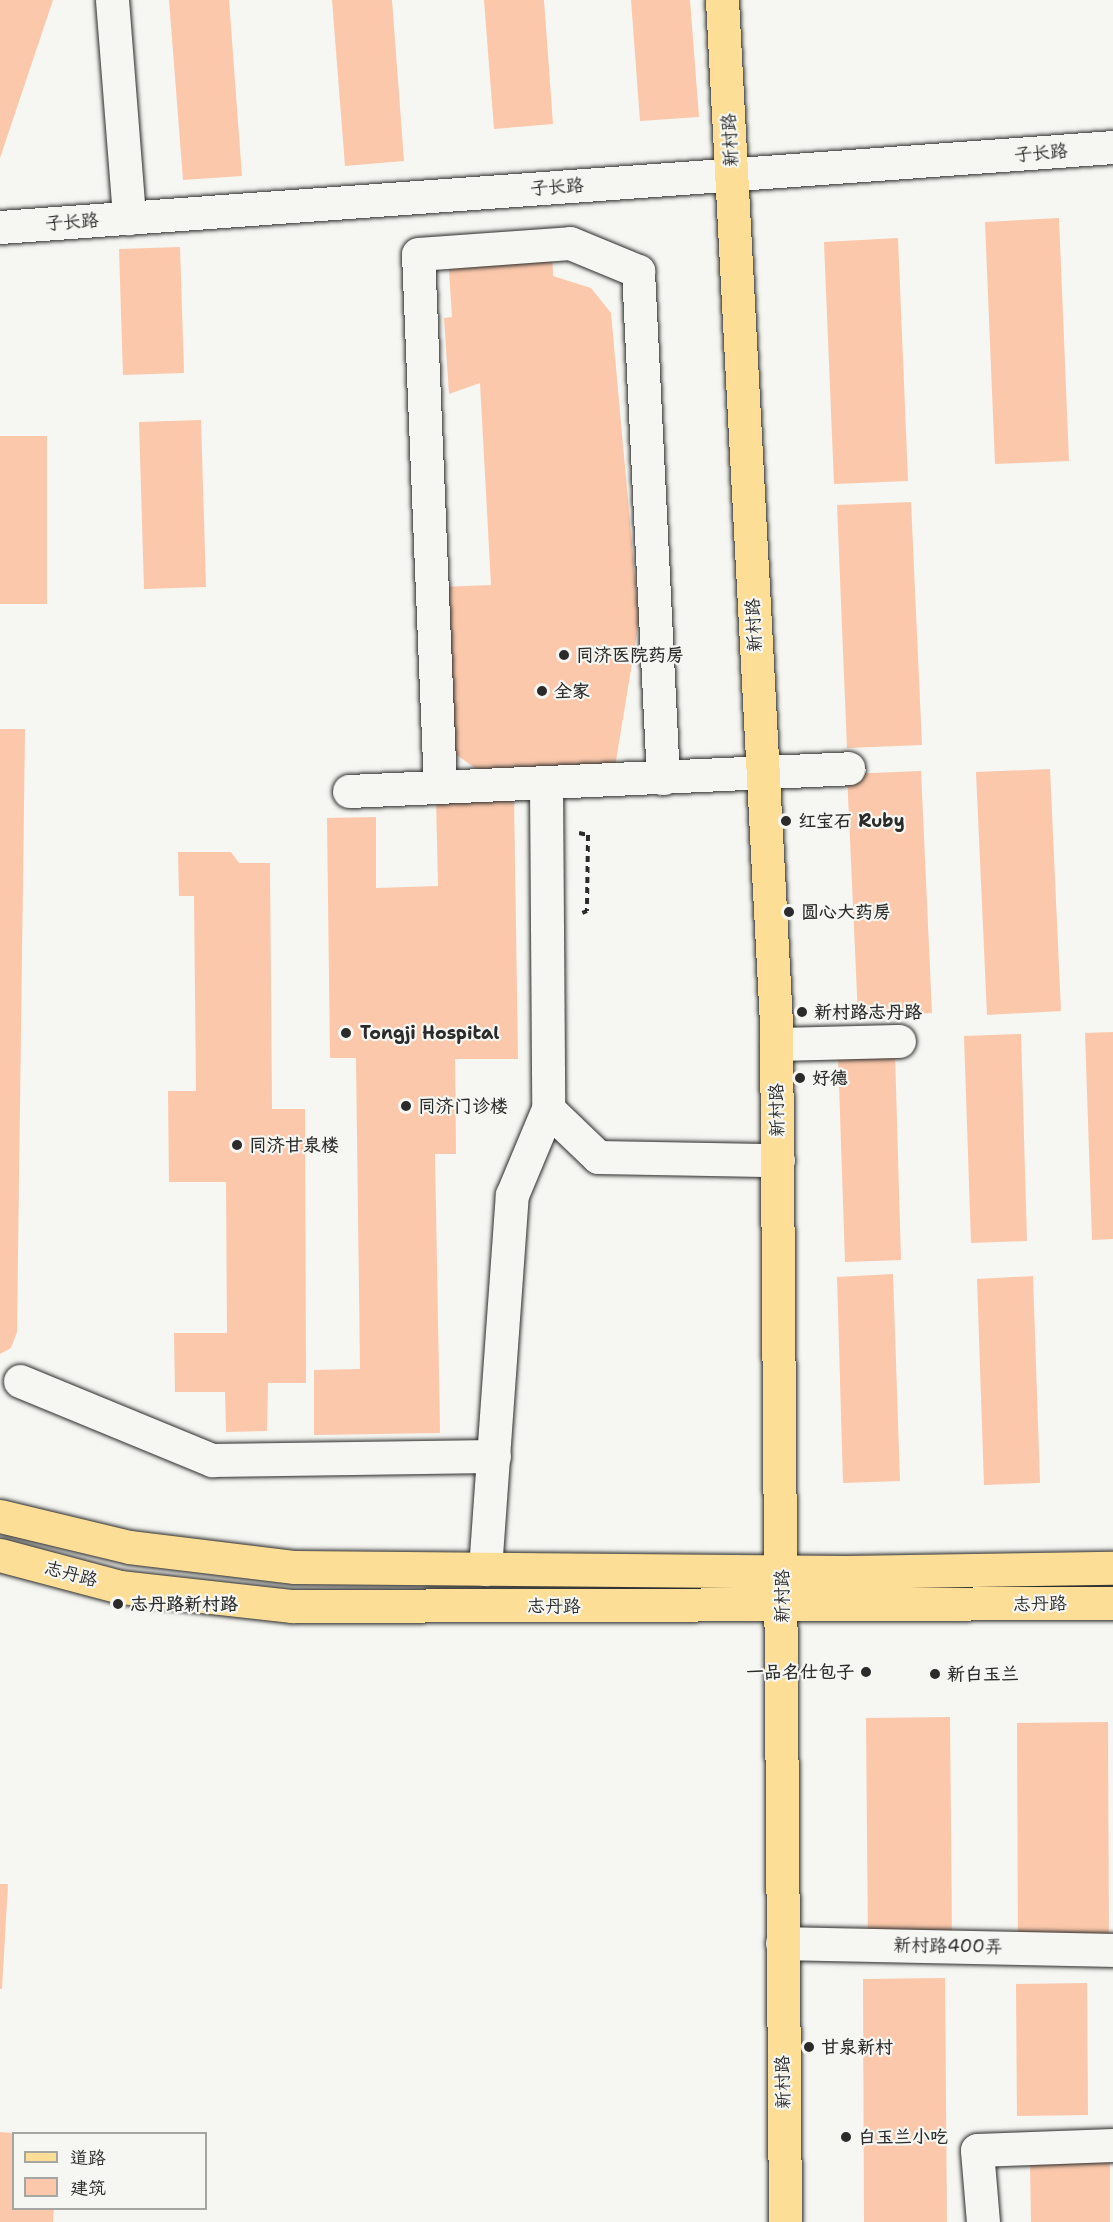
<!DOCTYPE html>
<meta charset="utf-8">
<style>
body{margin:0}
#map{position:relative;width:1113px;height:2222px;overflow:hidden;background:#f6f6f2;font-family:"Shantell Sans","LXGW WenKai TC",sans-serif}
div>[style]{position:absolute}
.building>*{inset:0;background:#fbc8ab}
.path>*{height:4px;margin-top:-2px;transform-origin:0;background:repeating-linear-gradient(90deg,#2b2b2b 0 6px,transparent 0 10.5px)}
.roads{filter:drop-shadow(0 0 2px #2b2b2b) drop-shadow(0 0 2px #2b2b2b)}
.minor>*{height:33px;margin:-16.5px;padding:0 16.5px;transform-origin:16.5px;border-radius:16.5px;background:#f6f6f2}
.major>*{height:33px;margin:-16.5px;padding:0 16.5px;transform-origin:16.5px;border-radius:16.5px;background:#fdde96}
.dots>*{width:16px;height:16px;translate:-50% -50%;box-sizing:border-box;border:3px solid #f6f6f2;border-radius:50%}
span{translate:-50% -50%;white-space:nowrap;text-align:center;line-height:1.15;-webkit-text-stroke:4.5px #f6f6f2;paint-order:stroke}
.street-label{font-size:18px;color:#2b2b2b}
.poi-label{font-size:18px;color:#2b2b2b;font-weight:700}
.left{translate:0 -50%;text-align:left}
.right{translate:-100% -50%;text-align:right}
.legend{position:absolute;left:12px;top:2132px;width:195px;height:78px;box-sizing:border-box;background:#f6f6f2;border:2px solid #a5a5a2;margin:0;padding:8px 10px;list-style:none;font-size:18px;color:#2b2b2b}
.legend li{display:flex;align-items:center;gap:12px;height:30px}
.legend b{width:30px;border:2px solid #a5a5a2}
</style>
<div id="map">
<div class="building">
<div style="clip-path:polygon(0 0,53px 0,0 158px)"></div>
<div style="clip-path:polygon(169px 0,229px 0,242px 176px,183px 180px)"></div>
<div style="clip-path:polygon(332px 0,392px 0,404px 161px,345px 166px)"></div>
<div style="clip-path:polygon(484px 0,544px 0,553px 124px,494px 129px)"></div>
<div style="clip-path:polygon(631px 0,690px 0,699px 117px,640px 121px)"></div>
<div style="clip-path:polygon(1059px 218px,1069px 461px,995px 464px,985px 222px)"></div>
<div style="clip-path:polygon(898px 238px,908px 481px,834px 484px,824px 242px)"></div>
<div style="clip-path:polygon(180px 247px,184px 373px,123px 375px,119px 249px)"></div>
<div style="clip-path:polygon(552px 249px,553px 276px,591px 288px,611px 313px,639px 621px,614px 773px,494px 781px,448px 749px,440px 587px,491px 585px,480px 383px,449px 394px,444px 318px,452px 317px,448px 255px)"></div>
<div style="clip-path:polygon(201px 420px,206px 587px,144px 589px,139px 422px)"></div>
<div style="clip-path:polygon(0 436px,47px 436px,47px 604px,0 604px)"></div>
<div style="clip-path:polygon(911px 502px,922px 745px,847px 748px,837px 505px)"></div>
<div style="clip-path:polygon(0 729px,25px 729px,17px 1332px,11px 1348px,0 1354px)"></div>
<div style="clip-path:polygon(1050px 769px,1061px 1011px,987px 1015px,976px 772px)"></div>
<div style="clip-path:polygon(921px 771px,932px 1013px,858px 1016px,847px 774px)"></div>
<div style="clip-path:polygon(514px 796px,518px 1059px,455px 1059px,456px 1154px,435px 1154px,440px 1433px,314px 1435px,314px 1370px,360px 1369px,356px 1058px,330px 1058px,327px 818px,376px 817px,376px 888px,438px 886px,436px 797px)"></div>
<div style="clip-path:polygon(178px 852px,231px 852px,239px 863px,270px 863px,272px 1109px,305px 1109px,306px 1383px,268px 1383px,267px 1431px,226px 1432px,225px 1392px,175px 1392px,174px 1333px,227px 1333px,226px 1182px,169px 1182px,168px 1091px,196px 1091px,194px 896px,179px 896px)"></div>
<div style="clip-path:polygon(1113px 1032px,1113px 1239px,1092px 1240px,1085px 1033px)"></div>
<div style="clip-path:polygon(1021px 1034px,1027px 1241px,971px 1243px,964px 1036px)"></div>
<div style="clip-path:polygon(895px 1053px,901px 1260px,845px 1262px,838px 1055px)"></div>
<div style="clip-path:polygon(893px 1274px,900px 1481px,843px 1483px,837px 1277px)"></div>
<div style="clip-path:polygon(1033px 1276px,1040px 1483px,984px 1485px,977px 1279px)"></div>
<div style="clip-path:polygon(950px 1717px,952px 1946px,868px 1947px,866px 1718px)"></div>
<div style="clip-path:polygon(1108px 1722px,1109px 1950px,1018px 1951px,1017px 1723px)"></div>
<div style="clip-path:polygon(0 1884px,8px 1884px,2px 1989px,0 1989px)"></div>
<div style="clip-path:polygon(945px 1978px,947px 2222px,864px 2222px,863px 1979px)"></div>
<div style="clip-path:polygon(1087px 1983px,1088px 2115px,1017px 2116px,1016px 1984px)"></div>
<div style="clip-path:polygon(0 2132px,14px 2133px,14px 2208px,54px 2208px,53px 2222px,0 2222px)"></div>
<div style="clip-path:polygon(1110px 2162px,1110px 2222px,1031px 2222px,1030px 2163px)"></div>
</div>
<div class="path">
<div style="left:579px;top:833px;width:9px;rotate:13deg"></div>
<div style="left:588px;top:835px;width:76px;rotate:90.8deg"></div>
<div style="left:587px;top:911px;width:5px;rotate:158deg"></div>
</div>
<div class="roads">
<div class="minor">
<div style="left:112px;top:0;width:219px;rotate:85.5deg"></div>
<div style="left:0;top:227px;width:1116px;rotate:-4.11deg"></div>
<div style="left:546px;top:783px;width:326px;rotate:89.6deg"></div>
<div style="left:548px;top:1109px;width:69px;rotate:43.8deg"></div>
<div style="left:598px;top:1157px;width:180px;rotate:1deg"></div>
<div style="left:440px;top:787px;width:533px;rotate:-92.36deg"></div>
<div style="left:418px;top:254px;width:152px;rotate:-4.1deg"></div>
<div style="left:570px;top:243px;width:74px;rotate:22.4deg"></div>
<div style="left:638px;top:271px;width:508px;rotate:87.18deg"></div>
<div style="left:349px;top:791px;width:500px;rotate:-2.6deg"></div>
<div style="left:776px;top:1044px;width:123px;rotate:-1.4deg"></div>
<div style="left:20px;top:1381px;width:208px;rotate:22.4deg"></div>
<div style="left:212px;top:1460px;width:282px;rotate:-0.8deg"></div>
<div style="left:485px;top:1569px;width:375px;rotate:-85.9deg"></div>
<div style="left:512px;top:1195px;width:93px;rotate:-67.3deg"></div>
<div style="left:782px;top:1943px;width:331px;rotate:1.2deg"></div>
<div style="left:983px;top:2222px;width:72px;rotate:-94.8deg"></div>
<div style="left:977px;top:2150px;width:136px;rotate:-2.1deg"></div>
</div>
<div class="major">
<div style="left:722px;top:0;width:1026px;rotate:86.98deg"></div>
<div style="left:776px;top:1025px;width:1197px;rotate:89.57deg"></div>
<div style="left:0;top:1516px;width:133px;rotate:13.5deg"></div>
<div style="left:129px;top:1547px;width:167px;rotate:6.9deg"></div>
<div style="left:295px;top:1567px;width:551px;rotate:0.52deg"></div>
<div style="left:846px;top:1572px;width:267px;rotate:-0.9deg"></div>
<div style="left:0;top:1555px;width:124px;rotate:14.9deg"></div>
<div style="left:120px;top:1587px;width:173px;rotate:6.3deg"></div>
<div style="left:292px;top:1606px;width:821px;rotate:-0.21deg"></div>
</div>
</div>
<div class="dots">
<div style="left:564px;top:655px;background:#2b2b2b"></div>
<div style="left:542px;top:691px;background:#2b2b2b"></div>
<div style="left:786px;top:821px;background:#2b2b2b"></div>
<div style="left:789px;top:912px;background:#2b2b2b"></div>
<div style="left:802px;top:1012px;background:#2b2b2b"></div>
<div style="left:346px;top:1033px;background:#2b2b2b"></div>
<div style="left:800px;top:1078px;background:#2b2b2b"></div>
<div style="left:406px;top:1106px;background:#2b2b2b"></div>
<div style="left:237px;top:1145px;background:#2b2b2b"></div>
<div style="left:118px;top:1604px;background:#2b2b2b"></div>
<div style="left:866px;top:1672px;background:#2b2b2b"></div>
<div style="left:935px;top:1674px;background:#2b2b2b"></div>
<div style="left:809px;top:2047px;background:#2b2b2b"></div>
<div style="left:846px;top:2137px;background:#2b2b2b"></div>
</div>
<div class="street-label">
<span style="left:730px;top:140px;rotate:-93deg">新村路</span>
<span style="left:1041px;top:153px;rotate:-5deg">子长路</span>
<span style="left:557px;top:187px;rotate:-4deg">子长路</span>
<span style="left:72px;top:222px;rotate:-4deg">子长路</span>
<span style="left:754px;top:625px;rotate:-93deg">新村路</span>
<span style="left:777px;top:1110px;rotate:-91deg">新村路</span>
<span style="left:71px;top:1574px;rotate:15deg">志丹路</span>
<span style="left:782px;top:1596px;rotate:-90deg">新村路</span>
<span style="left:1040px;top:1604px;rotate:-1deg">志丹路</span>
<span style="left:554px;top:1606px">志丹路</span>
<span style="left:948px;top:1946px;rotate:1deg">新村路400弄</span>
<span style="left:783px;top:2082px;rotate:-91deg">新村路</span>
</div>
<div class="poi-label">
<span class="left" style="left:576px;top:655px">同济医院药房</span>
<span class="left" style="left:554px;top:691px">全家</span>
<span class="left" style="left:798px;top:821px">红宝石 Ruby</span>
<span class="left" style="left:801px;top:912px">圆心大药房</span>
<span class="left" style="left:814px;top:1012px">新村路志丹路</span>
<span class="left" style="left:360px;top:1033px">Tongji Hospital</span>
<span class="left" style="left:812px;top:1078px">好德</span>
<span class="left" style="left:418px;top:1106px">同济门诊楼</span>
<span class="left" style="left:249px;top:1145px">同济甘泉楼</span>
<span class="left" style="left:130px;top:1604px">志丹路新村路</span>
<span class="right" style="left:854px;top:1672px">一品名仕包子</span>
<span class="left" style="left:947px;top:1674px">新白玉兰</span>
<span class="left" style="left:821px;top:2047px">甘泉新村</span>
<span class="left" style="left:858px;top:2137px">白玉兰小吃</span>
</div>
<ul class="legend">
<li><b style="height:8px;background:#fdde96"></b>道路</li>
<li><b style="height:16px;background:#fbc8ab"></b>建筑</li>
</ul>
</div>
